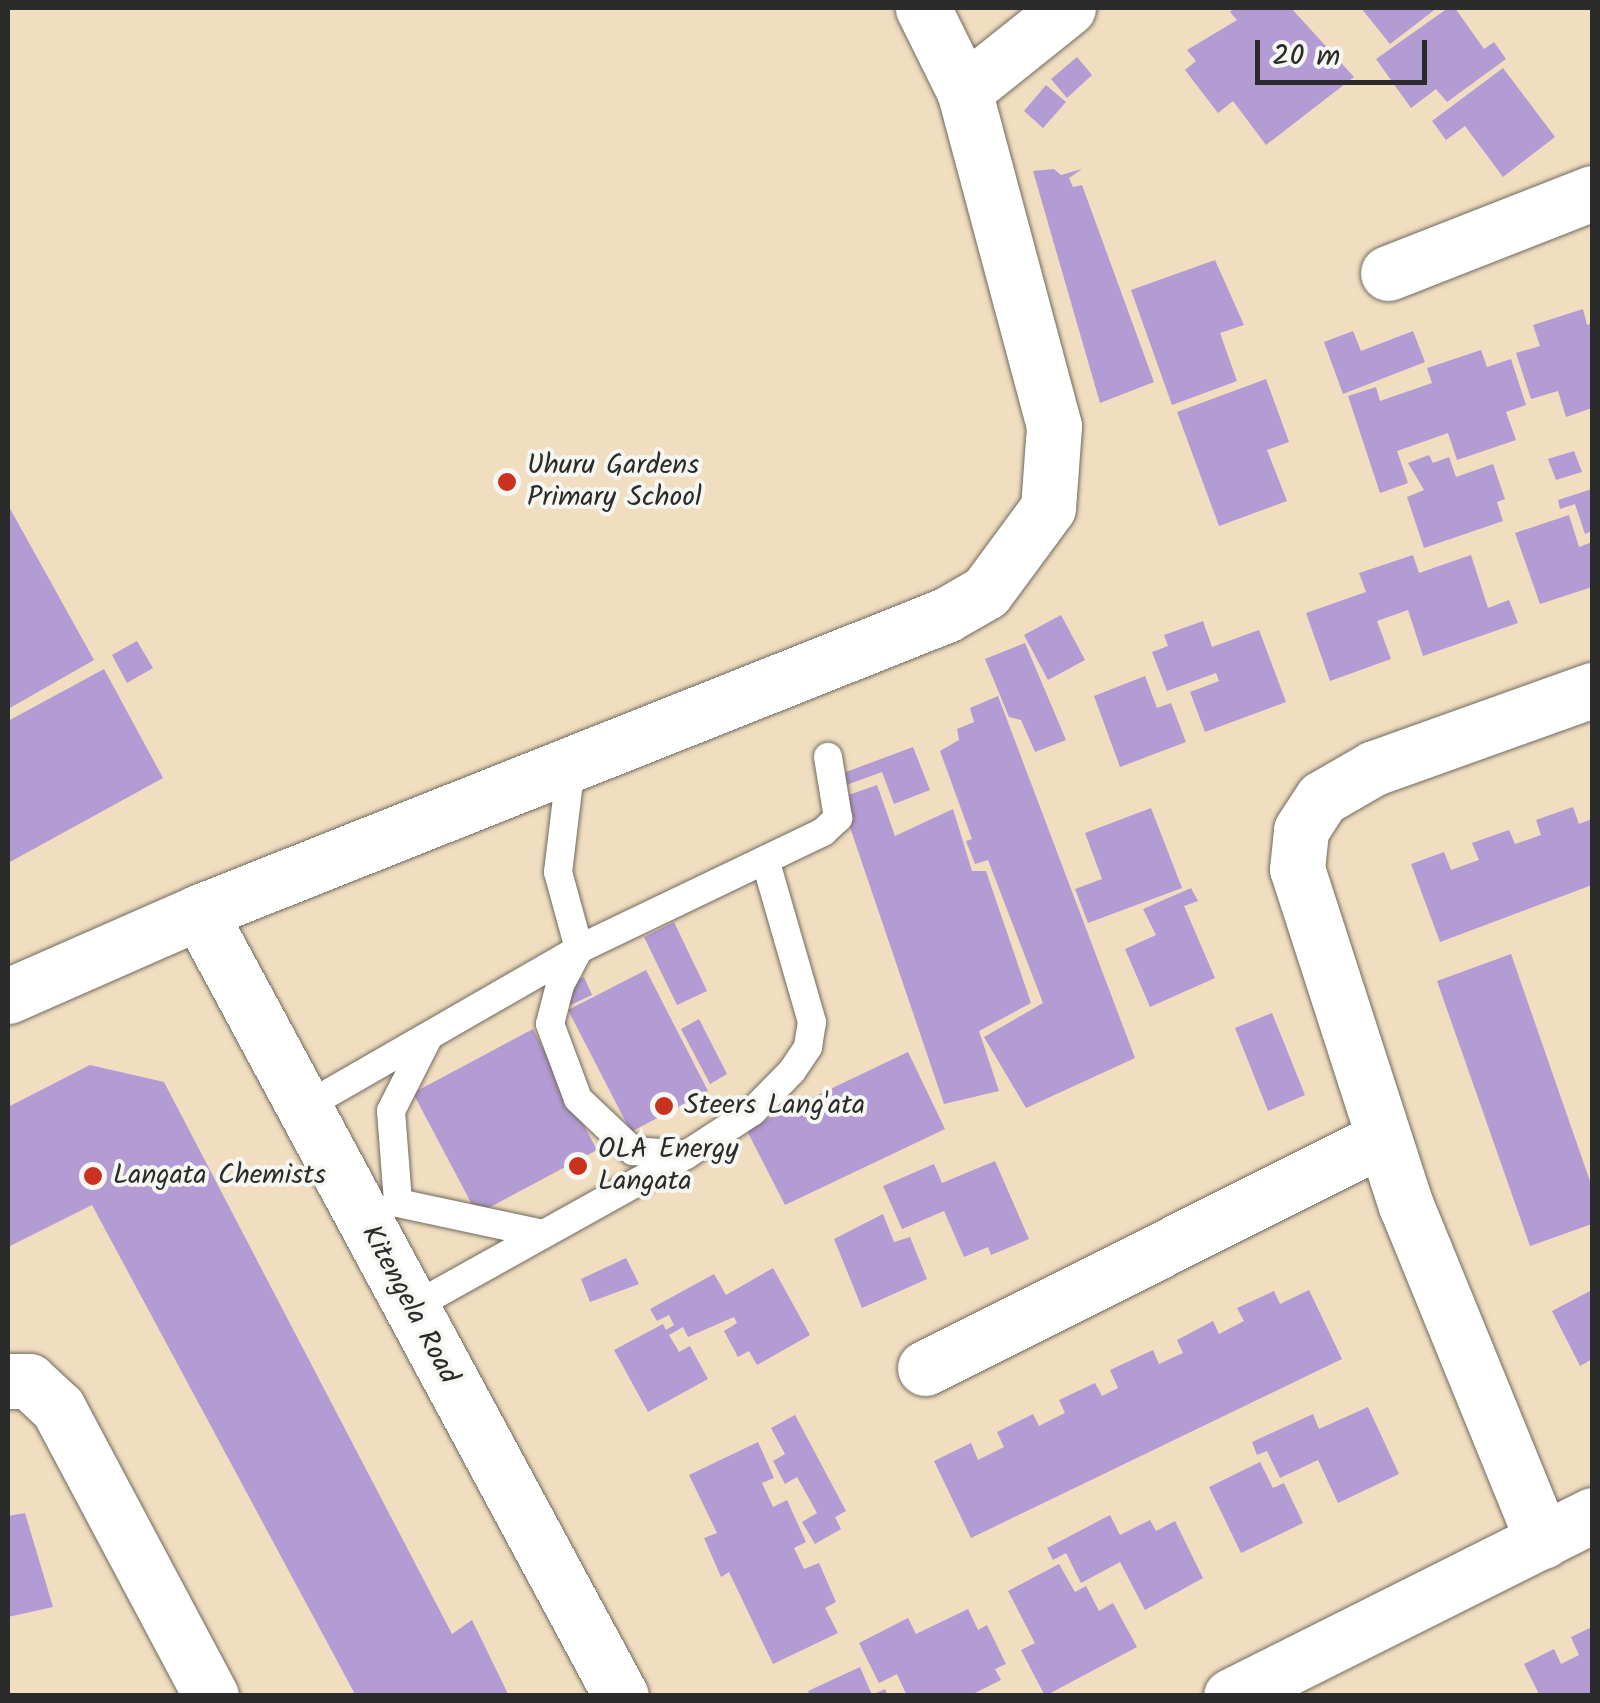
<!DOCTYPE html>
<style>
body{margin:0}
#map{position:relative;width:1600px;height:1703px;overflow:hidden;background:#f1dec0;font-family:Kalam,sans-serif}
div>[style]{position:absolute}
.building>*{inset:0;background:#b39bd4}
.roads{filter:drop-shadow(0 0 2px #706a5f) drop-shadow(0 0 2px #706a5f)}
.lane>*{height:28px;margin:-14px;padding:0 14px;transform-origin:14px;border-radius:14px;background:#fff}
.street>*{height:55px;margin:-27.5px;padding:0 27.5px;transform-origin:27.5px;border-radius:27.5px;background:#fff}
.dots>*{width:28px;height:28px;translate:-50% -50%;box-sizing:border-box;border:5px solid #f6f6f2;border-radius:50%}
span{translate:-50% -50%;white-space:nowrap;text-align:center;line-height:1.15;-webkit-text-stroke:8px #f6f6f2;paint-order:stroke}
.poi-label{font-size:28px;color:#2b2b2b}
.left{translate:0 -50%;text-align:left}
.street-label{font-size:28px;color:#2b2b2b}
.frame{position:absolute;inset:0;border:10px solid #2b2b2b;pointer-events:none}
.scale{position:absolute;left:1255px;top:40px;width:172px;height:45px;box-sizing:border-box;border:5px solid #2b2b2b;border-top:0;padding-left:12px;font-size:30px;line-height:35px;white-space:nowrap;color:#2b2b2b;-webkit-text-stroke:8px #f6f6f2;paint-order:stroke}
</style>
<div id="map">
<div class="building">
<div style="clip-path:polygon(1235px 8px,1291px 8px,1354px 77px,1266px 145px,1233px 101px,1218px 113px,1185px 70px,1196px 61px,1187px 50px,1237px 20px,1230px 12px)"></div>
<div style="clip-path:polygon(1361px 8px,1437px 8px,1390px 44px)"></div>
<div style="clip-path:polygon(1448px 8px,1455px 8px,1484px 49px,1494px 42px,1506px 59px,1447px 102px,1436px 89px,1411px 108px,1376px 59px)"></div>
<div style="clip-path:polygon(1077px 57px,1092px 75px,1067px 98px,1051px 79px)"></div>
<div style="clip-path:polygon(1503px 68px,1555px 137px,1503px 177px,1465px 126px,1446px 140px,1432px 121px)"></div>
<div style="clip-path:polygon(1046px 85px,1066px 102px,1043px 128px,1024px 111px)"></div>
<div style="clip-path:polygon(1054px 169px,1061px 175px,1082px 169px,1069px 178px,1073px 187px,1082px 185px,1154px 382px,1100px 403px,1033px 171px)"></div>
<div style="clip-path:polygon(1215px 260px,1244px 325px,1220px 333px,1237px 381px,1172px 405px,1131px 290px)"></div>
<div style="clip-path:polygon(1583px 309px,1587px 325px,1592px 323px,1592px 408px,1566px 417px,1558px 391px,1531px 399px,1516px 353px,1540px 346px,1533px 325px)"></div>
<div style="clip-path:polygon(1353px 331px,1361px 351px,1413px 331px,1425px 362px,1343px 394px,1324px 342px)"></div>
<div style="clip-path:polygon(1481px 350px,1487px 367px,1511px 359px,1526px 405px,1506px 412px,1516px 440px,1457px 460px,1448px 433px,1397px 451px,1408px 483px,1380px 493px,1348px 396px,1376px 387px,1380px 401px,1432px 383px,1427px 368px)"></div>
<div style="clip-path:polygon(1266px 379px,1289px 442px,1267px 450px,1287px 501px,1219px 526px,1177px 412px)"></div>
<div style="clip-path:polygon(1574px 451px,1582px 472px,1556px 480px,1548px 459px)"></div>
<div style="clip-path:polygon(1429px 455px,1433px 463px,1449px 457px,1456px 477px,1493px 464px,1505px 499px,1497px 502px,1503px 521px,1424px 548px,1407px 497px,1424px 490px,1408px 463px)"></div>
<div style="clip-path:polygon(1592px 489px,1592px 531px,1585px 534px,1575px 504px,1560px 509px,1558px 500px)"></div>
<div style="clip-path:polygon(8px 505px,94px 660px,8px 709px)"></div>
<div style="clip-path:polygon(1569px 515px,1579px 547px,1592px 542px,1592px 587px,1540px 604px,1515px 533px)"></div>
<div style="clip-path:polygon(1413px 555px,1419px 573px,1471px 555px,1488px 608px,1509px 600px,1518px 623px,1423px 656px,1408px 610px,1377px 621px,1391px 659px,1330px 681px,1306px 613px,1366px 592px,1359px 573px)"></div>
<div style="clip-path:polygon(1061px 615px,1085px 660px,1048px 680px,1024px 635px)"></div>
<div style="clip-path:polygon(1203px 621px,1212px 647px,1259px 630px,1286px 702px,1205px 732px,1190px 692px,1219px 681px,1216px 673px,1167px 691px,1152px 652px,1168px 646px,1164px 635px)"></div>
<div style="clip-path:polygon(137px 641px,153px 668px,127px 683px,112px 655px)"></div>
<div style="clip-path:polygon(1025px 643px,1066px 740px,1035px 752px,1021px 720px,1009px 717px,985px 659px)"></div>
<div style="clip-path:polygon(104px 669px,163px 778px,8px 863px,8px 721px)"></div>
<div style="clip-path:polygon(1145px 676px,1157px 708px,1171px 703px,1186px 742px,1120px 767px,1094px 696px)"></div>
<div style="clip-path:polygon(998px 696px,1135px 1058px,1026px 1108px,984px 1037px,1043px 1003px,988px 860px,975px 864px,966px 841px,972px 839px,940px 751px,959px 740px,957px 729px,974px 722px,970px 708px)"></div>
<div style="clip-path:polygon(913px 747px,930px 790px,894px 804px,882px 772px,841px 787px,838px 775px)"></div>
<div style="clip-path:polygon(877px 785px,895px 836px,953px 809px,972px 871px,986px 871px,1031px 1003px,979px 1031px,999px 1091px,944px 1104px,840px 798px)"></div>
<div style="clip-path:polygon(1573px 807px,1579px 824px,1592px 819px,1592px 885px,1440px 942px,1411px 864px,1444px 852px,1451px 870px,1479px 860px,1472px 843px,1509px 830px,1515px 844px,1541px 835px,1536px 820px)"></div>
<div style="clip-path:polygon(1151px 808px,1182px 888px,1088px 923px,1075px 889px,1102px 879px,1085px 833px)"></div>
<div style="clip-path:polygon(1191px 888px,1198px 901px,1184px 906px,1215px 978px,1150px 1007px,1125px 949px,1156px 935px,1143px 909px)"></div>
<div style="clip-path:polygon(674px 922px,707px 991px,677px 1005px,644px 937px)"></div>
<div style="clip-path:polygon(1511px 954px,1592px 1187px,1592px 1224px,1530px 1246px,1437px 981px)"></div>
<div style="clip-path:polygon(646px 970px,708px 1091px,631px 1132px,568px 1010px)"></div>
<div style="clip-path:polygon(584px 977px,592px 995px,566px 1007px,567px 985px)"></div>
<div style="clip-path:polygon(1272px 1013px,1305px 1095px,1268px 1111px,1235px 1028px)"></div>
<div style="clip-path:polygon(699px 1019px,727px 1074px,710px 1084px,681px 1029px)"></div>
<div style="clip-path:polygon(533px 1029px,597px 1150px,477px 1214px,413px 1093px)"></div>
<div style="clip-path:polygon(908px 1052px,945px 1129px,785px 1205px,746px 1129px)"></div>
<div style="clip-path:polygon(90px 1065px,164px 1082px,452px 1634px,472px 1620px,509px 1696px,356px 1696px,92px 1205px,8px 1247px,8px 1107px)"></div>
<div style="clip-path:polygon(995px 1161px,1029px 1239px,991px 1255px,988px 1247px,964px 1257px,944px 1211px,902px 1229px,883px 1186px,934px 1164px,942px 1183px)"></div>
<div style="clip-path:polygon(883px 1214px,894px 1242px,910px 1237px,927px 1279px,862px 1308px,834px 1239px)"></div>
<div style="clip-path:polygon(626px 1258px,639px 1284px,590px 1302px,581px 1279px)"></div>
<div style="clip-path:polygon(773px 1268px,810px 1335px,757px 1365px,749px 1351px,738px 1357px,724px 1331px,737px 1323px,734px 1317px,688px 1337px,683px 1327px,669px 1335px,679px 1352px,690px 1346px,708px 1379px,648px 1412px,614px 1350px,663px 1324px,666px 1330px,674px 1325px,669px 1315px,657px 1321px,650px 1309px,714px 1274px,726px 1295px)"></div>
<div style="clip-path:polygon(1309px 1290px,1342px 1359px,971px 1538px,934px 1461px,971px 1443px,978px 1460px,1004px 1447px,997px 1432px,1033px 1414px,1039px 1426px,1065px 1413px,1059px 1400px,1095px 1383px,1102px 1396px,1118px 1388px,1110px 1370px,1153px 1350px,1159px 1364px,1183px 1353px,1177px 1340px,1213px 1321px,1219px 1334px,1244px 1321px,1237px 1308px,1274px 1291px,1280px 1304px)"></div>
<div style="clip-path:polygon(1592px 1290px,1592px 1359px,1580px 1366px,1552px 1311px)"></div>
<div style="clip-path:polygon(1368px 1407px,1399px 1474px,1338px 1503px,1318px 1460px,1280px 1478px,1267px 1451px,1257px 1455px,1252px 1442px,1313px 1414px,1319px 1429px)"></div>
<div style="clip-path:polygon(795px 1415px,846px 1511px,835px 1517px,841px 1529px,815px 1544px,802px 1522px,817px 1513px,797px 1477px,785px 1484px,773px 1461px,785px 1454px,771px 1428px)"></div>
<div style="clip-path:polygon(758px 1442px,774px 1478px,762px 1483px,773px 1507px,787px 1500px,806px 1542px,794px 1548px,804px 1569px,819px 1563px,836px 1602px,825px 1608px,838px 1633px,773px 1664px,729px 1572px,721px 1577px,704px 1538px,717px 1533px,689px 1475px)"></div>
<div style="clip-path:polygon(1260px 1462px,1273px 1488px,1284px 1483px,1303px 1523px,1241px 1553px,1209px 1487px)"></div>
<div style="clip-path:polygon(25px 1513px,53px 1607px,8px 1617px,8px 1516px)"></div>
<div style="clip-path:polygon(1110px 1515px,1120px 1535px,1150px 1520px,1156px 1531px,1175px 1521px,1203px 1578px,1145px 1610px,1120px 1562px,1081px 1583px,1066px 1553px,1053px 1560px,1047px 1548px)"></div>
<div style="clip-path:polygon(1059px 1564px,1075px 1592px,1086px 1586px,1099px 1611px,1113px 1603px,1137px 1647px,1045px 1696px,1021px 1650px,1035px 1643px,1008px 1591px)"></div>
<div style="clip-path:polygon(968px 1609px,978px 1630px,987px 1625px,1006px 1664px,995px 1669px,1001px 1680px,969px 1696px,907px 1696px,897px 1674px,879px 1683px,859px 1643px,908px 1618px,916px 1634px)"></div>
<div style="clip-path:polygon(1592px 1627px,1592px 1696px,1540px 1696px,1524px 1664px,1554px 1649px,1561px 1664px,1579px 1655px,1571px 1637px)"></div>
<div style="clip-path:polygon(860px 1667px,872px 1695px,885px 1689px,888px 1696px,810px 1696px,808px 1691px)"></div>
</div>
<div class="roads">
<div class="lane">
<div style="left:571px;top:765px;width:108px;rotate:96.9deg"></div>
<div style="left:558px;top:872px;width:80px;rotate:74.7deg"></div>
<div style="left:579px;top:949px;width:41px;rotate:117.8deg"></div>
<div style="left:560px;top:985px;width:40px;rotate:104.4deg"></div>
<div style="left:550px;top:1024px;width:80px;rotate:69.5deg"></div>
<div style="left:578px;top:1099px;width:76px;rotate:43.4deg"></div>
<div style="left:633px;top:1151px;width:53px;rotate:4.3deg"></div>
<div style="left:429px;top:1036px;width:84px;rotate:116.9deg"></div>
<div style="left:391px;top:1111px;width:92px;rotate:85.6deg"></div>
<div style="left:398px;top:1203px;width:147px;rotate:12.1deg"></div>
<div style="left:303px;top:1108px;width:319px;rotate:-29.9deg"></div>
<div style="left:579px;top:949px;width:271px;rotate:-25.6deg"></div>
<div style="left:823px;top:832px;width:21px;rotate:-43deg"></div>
<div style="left:838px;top:818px;width:62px;rotate:-99.3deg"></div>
<div style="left:411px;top:1308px;width:315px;rotate:-29.1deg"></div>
<div style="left:686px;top:1155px;width:79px;rotate:-33.1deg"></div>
<div style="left:752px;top:1112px;width:57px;rotate:-45.7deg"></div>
<div style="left:792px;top:1071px;width:29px;rotate:-56deg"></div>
<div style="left:808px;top:1047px;width:25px;rotate:-81deg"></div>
<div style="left:812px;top:1022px;width:166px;rotate:-106.1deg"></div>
</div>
<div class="street">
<div style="left:964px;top:91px;width:133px;rotate:-38.6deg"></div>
<div style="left:1388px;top:273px;width:219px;rotate:-21.4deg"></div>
<div style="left:199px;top:912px;width:890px;rotate:61.71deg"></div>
<div style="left:8px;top:996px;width:209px;rotate:-23.7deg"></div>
<div style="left:199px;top:912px;width:804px;rotate:-21.68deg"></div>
<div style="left:946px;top:615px;width:46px;rotate:-29.9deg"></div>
<div style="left:986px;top:592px;width:104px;rotate:-53.6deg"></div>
<div style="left:1048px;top:508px;width:82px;rotate:-85.8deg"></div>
<div style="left:1054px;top:426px;width:347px;rotate:-105deg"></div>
<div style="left:964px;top:91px;width:93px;rotate:-116.3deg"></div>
<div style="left:925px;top:1368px;width:513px;rotate:-26.61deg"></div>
<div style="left:8px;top:1381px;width:21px"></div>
<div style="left:29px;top:1381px;width:40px;rotate:43deg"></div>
<div style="left:58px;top:1408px;width:326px;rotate:62deg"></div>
<div style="left:1543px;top:1541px;width:362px;rotate:-112.2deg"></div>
<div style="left:1406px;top:1206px;width:354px;rotate:-107.9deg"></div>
<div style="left:1297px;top:869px;width:39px;rotate:-84deg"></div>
<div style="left:1301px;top:830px;width:38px;rotate:-57deg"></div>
<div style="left:1322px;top:798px;width:60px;rotate:-30deg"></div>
<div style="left:1374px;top:768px;width:232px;rotate:-19.7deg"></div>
<div style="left:1231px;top:1696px;width:404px;rotate:-26.6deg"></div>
</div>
</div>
<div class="dots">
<div style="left:507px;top:482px;background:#c8321e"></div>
<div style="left:664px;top:1106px;background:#c8321e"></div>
<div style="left:578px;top:1166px;background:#c8321e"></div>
<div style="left:93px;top:1176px;background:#c8321e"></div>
</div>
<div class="poi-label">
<span class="left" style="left:527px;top:482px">Uhuru Gardens<br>Primary School</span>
<span class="left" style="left:684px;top:1106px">Steers Lang'ata</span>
<span class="left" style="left:598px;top:1166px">OLA Energy<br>Langata</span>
<span class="left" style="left:113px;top:1176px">Langata Chemists</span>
</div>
<div class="street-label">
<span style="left:409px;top:1305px;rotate:62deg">Kitengela Road</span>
</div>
<div class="frame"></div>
<div class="scale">20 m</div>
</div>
